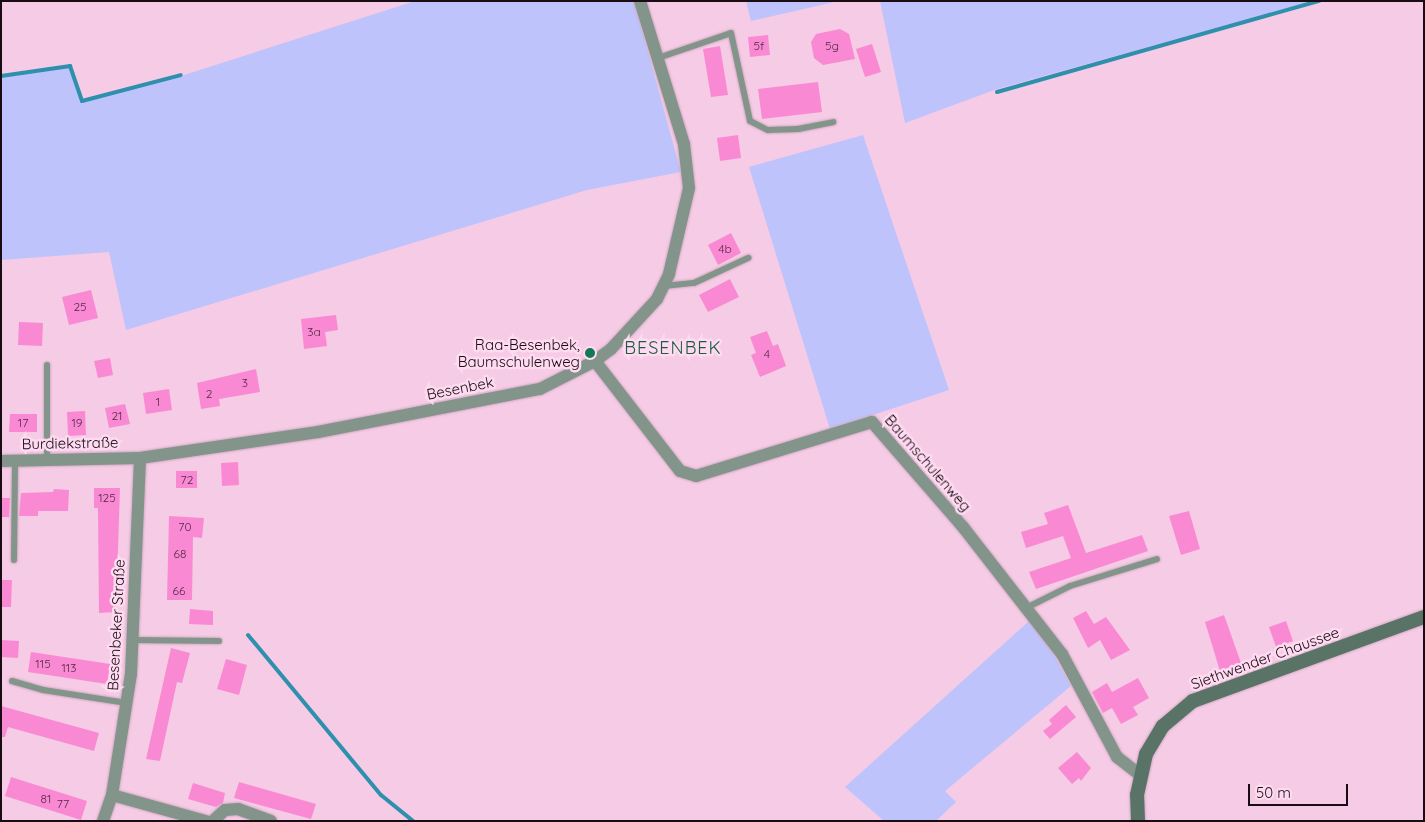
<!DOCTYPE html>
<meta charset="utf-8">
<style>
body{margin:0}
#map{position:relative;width:1425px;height:822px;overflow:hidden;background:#f6cbe5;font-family:Quicksand,sans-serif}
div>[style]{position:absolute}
.green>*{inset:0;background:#bfc3fb}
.stream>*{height:4px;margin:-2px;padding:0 2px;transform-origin:2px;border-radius:2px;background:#2e90ad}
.building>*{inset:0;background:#fa89d3}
.roads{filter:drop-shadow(0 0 1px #cea9c0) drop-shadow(0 0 1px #cea9c0)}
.service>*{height:6px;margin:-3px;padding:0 3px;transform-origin:3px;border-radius:3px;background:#83958b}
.minor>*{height:12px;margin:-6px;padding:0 6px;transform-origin:6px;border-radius:6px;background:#83958b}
.secondary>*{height:14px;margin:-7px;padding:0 7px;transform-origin:7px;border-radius:7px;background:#597466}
.dots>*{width:14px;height:14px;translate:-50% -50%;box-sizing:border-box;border:2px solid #fedbf0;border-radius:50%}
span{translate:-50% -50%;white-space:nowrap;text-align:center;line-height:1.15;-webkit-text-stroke:5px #fedbf0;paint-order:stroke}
.number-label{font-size:12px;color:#522b44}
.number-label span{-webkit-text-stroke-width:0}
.poi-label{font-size:15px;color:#1a0c15}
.right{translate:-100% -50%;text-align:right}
.street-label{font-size:15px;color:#1a0c15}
.quarter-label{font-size:18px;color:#1b5c40;letter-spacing:1px}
.frame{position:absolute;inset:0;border:2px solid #1a0c15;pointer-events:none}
.scale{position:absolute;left:1248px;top:784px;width:100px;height:22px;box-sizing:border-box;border:2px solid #1a0c15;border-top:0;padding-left:6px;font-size:15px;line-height:18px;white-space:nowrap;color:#1a0c15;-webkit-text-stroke:4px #fedbf0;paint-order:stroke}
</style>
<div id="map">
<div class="green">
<div style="clip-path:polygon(415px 1px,634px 1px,681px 172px,587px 190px,126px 330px,109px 252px,1px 260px,1px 77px,69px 67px,82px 102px,181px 76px)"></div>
<div style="clip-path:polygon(746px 1px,839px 1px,751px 21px)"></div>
<div style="clip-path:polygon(880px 1px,1312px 1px,997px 89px,905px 123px)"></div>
<div style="clip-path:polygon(863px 135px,949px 390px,830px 429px,749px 167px)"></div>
<div style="clip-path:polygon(1029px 621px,1054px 655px,1071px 686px,945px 791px,956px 802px,936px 821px,884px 821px,845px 787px)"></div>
</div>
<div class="stream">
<div style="left:1px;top:76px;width:70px;rotate:-8.2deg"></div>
<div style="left:70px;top:66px;width:37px;rotate:71deg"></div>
<div style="left:82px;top:101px;width:102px;rotate:-14.7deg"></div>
<div style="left:997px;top:92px;width:335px;rotate:-15.8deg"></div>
<div style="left:248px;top:635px;width:208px;rotate:50.3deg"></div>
<div style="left:381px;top:795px;width:41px;rotate:39.1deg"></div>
</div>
<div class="building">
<div style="clip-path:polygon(840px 29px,849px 34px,855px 59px,823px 65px,814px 58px,811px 42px,816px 34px)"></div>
<div style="clip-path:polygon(768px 35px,770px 55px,750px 57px,748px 37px)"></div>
<div style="clip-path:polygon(872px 44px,881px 72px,865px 77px,856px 49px)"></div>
<div style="clip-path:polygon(720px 46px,728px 95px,711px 97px,703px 49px)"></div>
<div style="clip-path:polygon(818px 82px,822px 112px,762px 119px,758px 89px)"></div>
<div style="clip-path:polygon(738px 135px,741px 158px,720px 161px,717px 138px)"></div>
<div style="clip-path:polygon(731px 233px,741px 253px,718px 265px,708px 245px)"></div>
<div style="clip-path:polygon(730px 279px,739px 297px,708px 312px,699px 295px)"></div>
<div style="clip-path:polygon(91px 290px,98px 318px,69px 325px,62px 297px)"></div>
<div style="clip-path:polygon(336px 315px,338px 330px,325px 332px,327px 346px,304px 349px,301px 319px)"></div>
<div style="clip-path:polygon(19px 322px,43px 323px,42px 346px,18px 345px)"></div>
<div style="clip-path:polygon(767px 331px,773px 346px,778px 344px,786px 366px,760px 377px,751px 355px,756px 353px,750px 337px)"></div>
<div style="clip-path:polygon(110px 358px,113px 375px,98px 378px,94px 361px)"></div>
<div style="clip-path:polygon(256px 369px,260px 392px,219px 399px,220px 406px,201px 409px,197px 383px)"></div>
<div style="clip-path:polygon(169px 389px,172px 410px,146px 414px,143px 393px)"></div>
<div style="clip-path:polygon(125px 404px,130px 424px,109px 428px,105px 408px)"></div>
<div style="clip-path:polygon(85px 411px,86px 435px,68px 436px,67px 412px)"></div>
<div style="clip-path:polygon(10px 414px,37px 414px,37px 432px,9px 432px)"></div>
<div style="clip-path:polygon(238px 462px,239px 485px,222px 486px,221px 463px)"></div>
<div style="clip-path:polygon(176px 471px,197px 471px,197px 488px,176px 488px)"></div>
<div style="clip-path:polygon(94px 488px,120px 488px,116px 612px,99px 613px,98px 508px,94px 508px)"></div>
<div style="clip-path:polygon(54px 489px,69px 490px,68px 511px,38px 511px,38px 516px,19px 516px,21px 493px,53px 492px)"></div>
<div style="clip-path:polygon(1px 498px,10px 498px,9px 517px,1px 517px)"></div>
<div style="clip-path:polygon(1068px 505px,1086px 553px,1142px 535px,1148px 551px,1036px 589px,1029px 572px,1071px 558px,1063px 536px,1026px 548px,1021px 532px,1048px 524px,1044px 513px)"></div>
<div style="clip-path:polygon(1189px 511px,1200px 549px,1181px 555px,1169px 516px)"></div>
<div style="clip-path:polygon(169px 516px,204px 518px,202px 538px,193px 537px,192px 600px,167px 600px)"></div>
<div style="clip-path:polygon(1px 580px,12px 580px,11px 607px,1px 607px)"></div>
<div style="clip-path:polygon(190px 609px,213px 611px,213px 625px,189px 624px)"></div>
<div style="clip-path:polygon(1086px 611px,1094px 624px,1106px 617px,1130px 650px,1111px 660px,1100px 640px,1088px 648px,1073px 618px)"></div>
<div style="clip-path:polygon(1224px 615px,1241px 663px,1220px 671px,1205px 622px)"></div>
<div style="clip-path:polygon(1286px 621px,1293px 641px,1276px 647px,1269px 627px)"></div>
<div style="clip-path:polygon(1px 640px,19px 641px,18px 658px,1px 657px)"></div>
<div style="clip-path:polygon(171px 648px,190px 653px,182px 683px,177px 682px,160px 761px,146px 759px)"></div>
<div style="clip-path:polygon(31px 652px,110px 664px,107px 684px,28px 672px)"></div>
<div style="clip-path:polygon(226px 659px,247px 665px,239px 695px,217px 689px)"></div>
<div style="clip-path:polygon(1138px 678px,1149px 698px,1133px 707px,1138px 715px,1121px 724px,1112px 708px,1103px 713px,1092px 692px,1107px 683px,1112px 692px)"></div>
<div style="clip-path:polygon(1066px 705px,1076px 717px,1050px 739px,1043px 731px,1052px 724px,1049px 720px)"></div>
<div style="clip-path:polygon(1px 706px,99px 733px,94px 751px,8px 727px,5px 737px,1px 737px)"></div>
<div style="clip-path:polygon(1077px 752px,1091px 768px,1081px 781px,1079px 778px,1072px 784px,1058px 768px)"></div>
<div style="clip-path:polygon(11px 777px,87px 801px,81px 820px,5px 796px)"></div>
<div style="clip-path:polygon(239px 782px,316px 804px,311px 819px,234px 798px)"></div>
<div style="clip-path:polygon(193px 783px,225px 793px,223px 803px,216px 807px,188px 799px)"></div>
</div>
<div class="roads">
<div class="service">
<div style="left:658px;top:58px;width:77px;rotate:-18.9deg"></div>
<div style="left:731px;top:33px;width:90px;rotate:77.8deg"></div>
<div style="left:750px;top:121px;width:20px;rotate:27deg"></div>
<div style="left:768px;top:130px;width:30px;rotate:-2deg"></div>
<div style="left:798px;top:129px;width:36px;rotate:-11deg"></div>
<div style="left:664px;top:286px;width:30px;rotate:-6deg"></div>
<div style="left:694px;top:283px;width:60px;rotate:-24.8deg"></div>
<div style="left:47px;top:365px;width:95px;rotate:90deg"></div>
<div style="left:14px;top:560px;width:99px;rotate:-89.4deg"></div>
<div style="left:1026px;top:608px;width:49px;rotate:-26.6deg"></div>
<div style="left:1070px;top:586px;width:91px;rotate:-17.2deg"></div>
<div style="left:133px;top:640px;width:86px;rotate:0.7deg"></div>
<div style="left:12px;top:681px;width:32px;rotate:16deg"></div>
<div style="left:43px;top:690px;width:85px;rotate:8.8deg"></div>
</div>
<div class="minor">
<div style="left:595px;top:361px;width:139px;rotate:52.3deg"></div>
<div style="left:680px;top:471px;width:17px;rotate:17deg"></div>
<div style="left:696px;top:476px;width:184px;rotate:-17.1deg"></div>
<div style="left:872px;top:422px;width:139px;rotate:49.1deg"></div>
<div style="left:963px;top:527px;width:161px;rotate:52.1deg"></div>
<div style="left:1062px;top:654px;width:117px;rotate:61.9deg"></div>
<div style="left:1117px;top:757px;width:28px;rotate:38deg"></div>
<div style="left:1px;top:461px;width:139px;rotate:-1.2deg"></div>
<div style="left:140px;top:458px;width:180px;rotate:-8.3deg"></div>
<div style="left:318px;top:432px;width:226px;rotate:-11deg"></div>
<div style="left:540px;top:389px;width:62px;rotate:-27deg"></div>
<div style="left:595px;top:361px;width:20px;rotate:-37deg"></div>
<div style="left:611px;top:349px;width:68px;rotate:-47.4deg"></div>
<div style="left:657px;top:299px;width:28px;rotate:-64deg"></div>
<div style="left:669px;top:274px;width:88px;rotate:-76.9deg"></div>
<div style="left:689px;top:188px;width:44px;rotate:-96.5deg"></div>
<div style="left:684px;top:144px;width:150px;rotate:-107.1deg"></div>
<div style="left:112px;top:795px;width:98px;rotate:15.5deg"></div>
<div style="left:103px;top:821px;width:28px;rotate:-71deg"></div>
<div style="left:112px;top:795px;width:122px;rotate:-81.1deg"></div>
<div style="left:131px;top:674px;width:216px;rotate:-87.6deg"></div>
<div style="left:213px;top:821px;width:16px;rotate:-43deg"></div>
<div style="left:225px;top:810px;width:13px;rotate:-4deg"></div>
<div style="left:238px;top:809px;width:35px;rotate:20deg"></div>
</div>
<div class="secondary">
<div style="left:1138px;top:821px;width:26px;rotate:-92deg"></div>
<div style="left:1137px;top:795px;width:42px;rotate:-77.6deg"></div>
<div style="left:1146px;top:754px;width:33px;rotate:-59deg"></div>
<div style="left:1163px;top:726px;width:39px;rotate:-40deg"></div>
<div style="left:1193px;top:701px;width:246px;rotate:-20deg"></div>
</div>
</div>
<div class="dots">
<div style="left:590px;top:353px;background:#117953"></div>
</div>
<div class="number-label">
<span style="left:759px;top:46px">5f</span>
<span style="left:832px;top:46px">5g</span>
<span style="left:725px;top:249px">4b</span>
<span style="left:80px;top:307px">25</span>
<span style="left:314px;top:332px">3a</span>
<span style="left:767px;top:354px">4</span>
<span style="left:245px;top:383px">3</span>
<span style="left:209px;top:394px">2</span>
<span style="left:158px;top:402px">1</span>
<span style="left:117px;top:416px">21</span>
<span style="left:23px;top:423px">17</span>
<span style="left:77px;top:423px">19</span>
<span style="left:187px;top:480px">72</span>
<span style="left:107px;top:498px">125</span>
<span style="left:185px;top:527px">70</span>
<span style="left:180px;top:554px">68</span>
<span style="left:179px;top:591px">66</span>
<span style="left:43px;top:664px">115</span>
<span style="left:69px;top:668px">113</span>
<span style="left:46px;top:799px">81</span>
<span style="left:63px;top:804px">77</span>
</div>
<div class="poi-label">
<span class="right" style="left:580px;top:353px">Raa-Besenbek,<br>Baumschulenweg</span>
</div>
<div class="street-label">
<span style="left:460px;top:388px;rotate:-11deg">Besenbek</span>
<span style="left:70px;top:443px;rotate:-1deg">Burdiekstraße</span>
<span style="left:928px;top:463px;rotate:49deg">Baumschulenweg</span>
<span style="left:116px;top:625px;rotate:-87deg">Besenbeker Straße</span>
<span style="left:1265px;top:658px;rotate:-20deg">Siethwender Chaussee</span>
</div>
<div class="quarter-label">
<span style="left:673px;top:348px">BESENBEK</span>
</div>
<div class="frame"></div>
<div class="scale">50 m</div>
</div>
